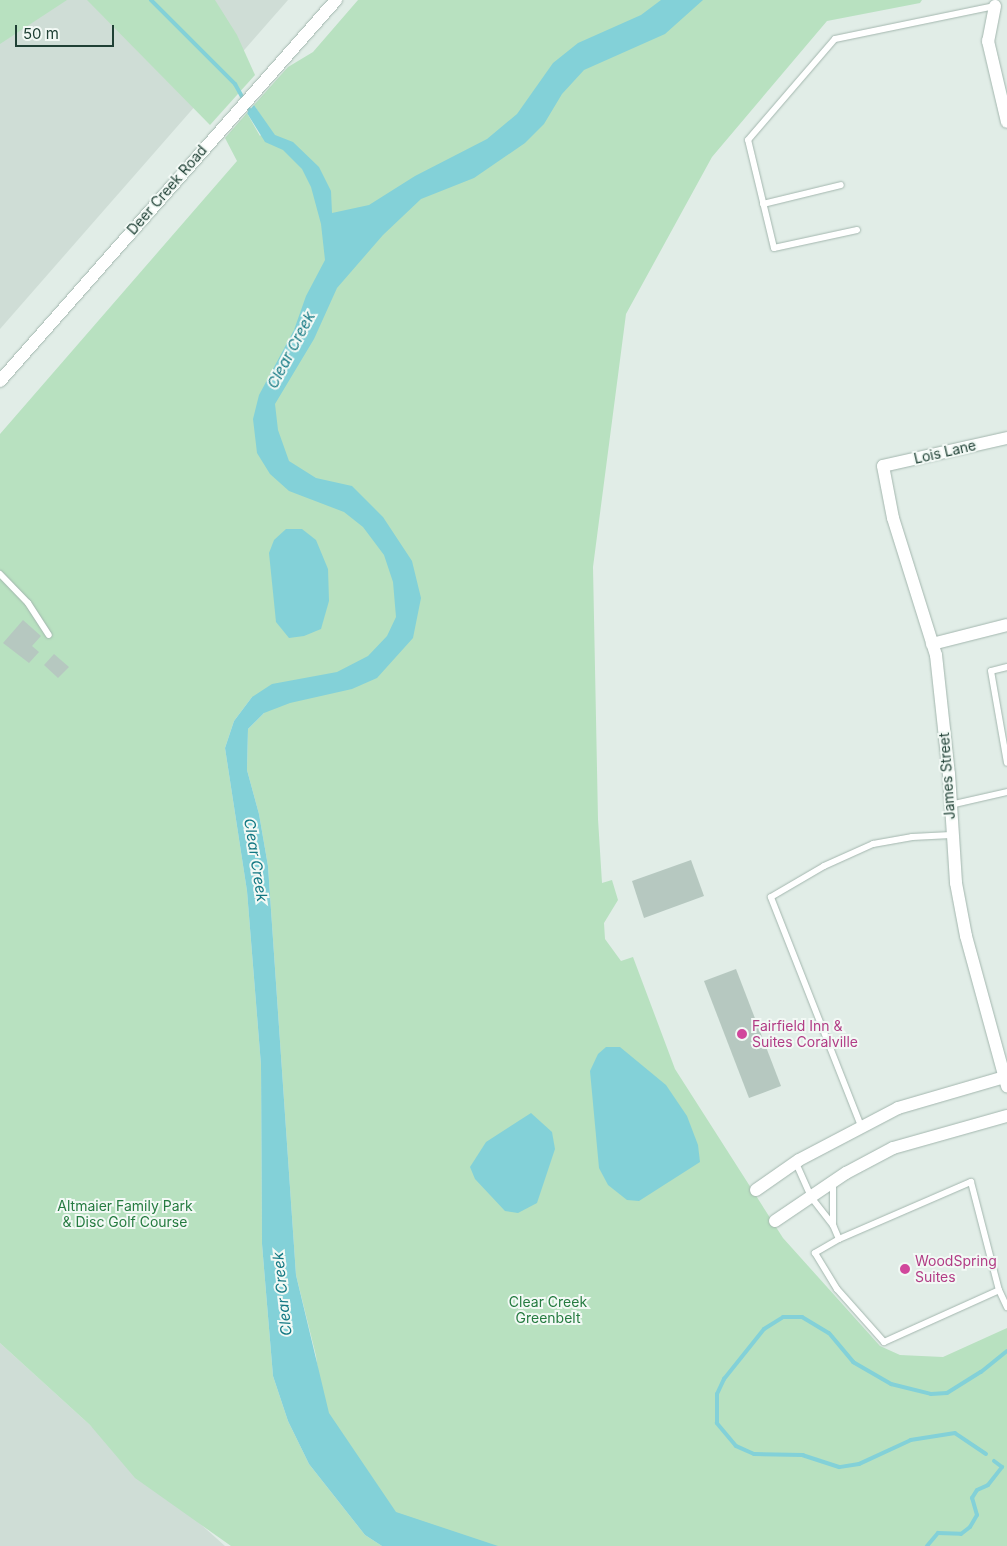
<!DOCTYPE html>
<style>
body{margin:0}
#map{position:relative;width:1007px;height:1546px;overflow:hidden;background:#e1ede7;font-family:Inter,sans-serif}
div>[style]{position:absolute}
.built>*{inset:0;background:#cfddd6}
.green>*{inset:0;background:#b8e1c0}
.water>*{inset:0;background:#83d1d8}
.stream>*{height:4px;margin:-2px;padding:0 2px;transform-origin:2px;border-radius:2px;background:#83d1d8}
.building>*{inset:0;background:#b6c8c0}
.roads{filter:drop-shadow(0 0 1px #a3b6ae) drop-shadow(0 0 1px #a3b6ae)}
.lane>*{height:6px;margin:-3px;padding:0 3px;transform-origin:3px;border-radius:3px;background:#fff}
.street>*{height:12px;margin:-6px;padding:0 6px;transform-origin:6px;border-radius:6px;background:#fff}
.secondary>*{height:15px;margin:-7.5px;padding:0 7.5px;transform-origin:7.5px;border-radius:7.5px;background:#fff}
.dots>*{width:14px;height:14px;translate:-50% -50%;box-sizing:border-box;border:2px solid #f2f9f5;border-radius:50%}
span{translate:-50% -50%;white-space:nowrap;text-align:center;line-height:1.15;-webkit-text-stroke:4px #f2f9f5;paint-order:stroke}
.street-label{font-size:14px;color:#1f4035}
.hotel-label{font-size:14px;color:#b23c85}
.left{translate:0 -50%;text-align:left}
.park-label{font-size:14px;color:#257b40}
.water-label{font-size:15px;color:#137883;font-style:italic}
.scale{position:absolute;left:15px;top:25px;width:99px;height:22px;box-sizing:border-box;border:2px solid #1f4035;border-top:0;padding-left:6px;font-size:15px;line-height:18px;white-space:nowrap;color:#1f4035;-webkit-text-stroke:4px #f2f9f5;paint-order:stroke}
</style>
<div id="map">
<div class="built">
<div style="clip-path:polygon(0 0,288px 0,0 329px)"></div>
<div style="clip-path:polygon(0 1343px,101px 1435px,225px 1546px,0 1546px)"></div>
</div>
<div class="green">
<div style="clip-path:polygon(0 0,67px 0,0 44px)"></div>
<div style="clip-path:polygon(87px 0,215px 0,237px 35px,255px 75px,210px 125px)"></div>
<div style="clip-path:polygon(358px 0,922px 0,920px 3px,827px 21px,712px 157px,626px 314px,593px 567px,598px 819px,602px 883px,612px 880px,618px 900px,604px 923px,605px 939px,621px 961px,633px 957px,675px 1069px,783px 1238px,880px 1346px,900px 1355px,943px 1357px,1007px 1328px,1007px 1546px,468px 1546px,399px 1529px,325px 1424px,316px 1356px,296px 1275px,268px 866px,259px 814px,247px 770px,248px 729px,264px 713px,252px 697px,234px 721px,225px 748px,247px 891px,261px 1065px,262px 1244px,273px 1376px,288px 1421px,309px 1464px,365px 1535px,382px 1546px,231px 1546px,135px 1478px,90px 1425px,0 1343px,0 434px,237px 161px,225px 138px,247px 113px,260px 136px,268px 127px,254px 105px,288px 67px,313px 52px)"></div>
</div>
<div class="water">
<div style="clip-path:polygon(661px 0,703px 0,665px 34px,584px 70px,562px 94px,544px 124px,525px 143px,474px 178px,421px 199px,383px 235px,337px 288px,314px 339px,275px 404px,278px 430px,289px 461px,316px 478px,352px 486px,383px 517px,412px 561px,421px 598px,413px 638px,377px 678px,352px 689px,290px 703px,264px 713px,248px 729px,247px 770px,259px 814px,268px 866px,296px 1275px,329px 1413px,396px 1512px,498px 1546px,382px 1546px,365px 1535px,309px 1464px,288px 1421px,273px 1376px,262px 1244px,261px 1065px,247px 891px,225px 748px,234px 721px,252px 697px,272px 684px,337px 672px,368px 656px,387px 636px,396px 617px,393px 582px,384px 555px,363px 527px,344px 512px,289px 491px,270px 474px,257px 453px,253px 419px,259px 395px,294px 330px,306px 296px,325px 260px,321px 224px,311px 187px,302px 169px,283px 150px,265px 142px,247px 113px,254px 105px,275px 135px,293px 142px,319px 167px,331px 191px,332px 213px,369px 205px,415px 176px,487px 139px,517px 114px,553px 63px,578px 43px,641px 15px)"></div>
<div style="clip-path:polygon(286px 529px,302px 529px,316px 540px,328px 569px,329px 601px,321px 629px,304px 636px,289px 638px,276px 622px,269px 553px,274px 540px)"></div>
<div style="clip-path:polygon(606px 1047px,620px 1047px,666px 1085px,687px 1116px,698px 1145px,700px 1162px,639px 1201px,627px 1200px,608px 1185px,599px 1168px,590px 1071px,598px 1054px)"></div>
<div style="clip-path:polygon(531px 1113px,552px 1132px,555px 1149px,537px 1203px,518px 1213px,505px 1211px,475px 1179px,470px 1167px,486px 1142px)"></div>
</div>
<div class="stream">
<div style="left:151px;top:0;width:119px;rotate:45deg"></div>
<div style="left:235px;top:84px;width:33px;rotate:61deg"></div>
<div style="left:986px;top:1454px;width:37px;rotate:-146deg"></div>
<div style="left:955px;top:1433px;width:45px;rotate:171deg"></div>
<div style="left:911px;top:1440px;width:57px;rotate:155.2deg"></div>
<div style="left:859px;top:1464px;width:20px;rotate:171deg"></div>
<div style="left:839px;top:1467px;width:38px;rotate:-162deg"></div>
<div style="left:803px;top:1455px;width:49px;rotate:-178.8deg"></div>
<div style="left:754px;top:1454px;width:20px;rotate:-156deg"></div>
<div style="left:736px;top:1446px;width:30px;rotate:-130deg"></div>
<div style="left:717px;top:1423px;width:29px;rotate:-90deg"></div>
<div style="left:717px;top:1394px;width:17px;rotate:-65deg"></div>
<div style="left:724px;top:1379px;width:64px;rotate:-51.3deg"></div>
<div style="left:764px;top:1329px;width:22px;rotate:-32deg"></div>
<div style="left:783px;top:1317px;width:19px"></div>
<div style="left:802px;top:1317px;width:31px;rotate:31deg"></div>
<div style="left:829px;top:1333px;width:38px;rotate:50deg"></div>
<div style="left:853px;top:1362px;width:44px;rotate:30.1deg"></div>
<div style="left:891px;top:1384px;width:41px;rotate:14deg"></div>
<div style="left:931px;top:1394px;width:16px;rotate:-4deg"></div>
<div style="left:947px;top:1393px;width:40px;rotate:-32deg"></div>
<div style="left:981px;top:1372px;width:33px;rotate:-39deg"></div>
<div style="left:927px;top:1546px;width:17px;rotate:-50deg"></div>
<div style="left:938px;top:1533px;width:23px;rotate:2deg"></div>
<div style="left:961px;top:1534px;width:11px;rotate:-38deg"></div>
<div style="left:970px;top:1527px;width:14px;rotate:-60deg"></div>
<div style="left:977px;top:1515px;width:18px;rotate:-106deg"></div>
<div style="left:972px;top:1498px;width:9px;rotate:-58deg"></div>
<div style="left:977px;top:1490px;width:12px;rotate:-24deg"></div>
<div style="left:988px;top:1485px;width:23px;rotate:-52deg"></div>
<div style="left:1002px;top:1467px;width:10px;rotate:-143deg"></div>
</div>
<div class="building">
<div style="clip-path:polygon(23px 620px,41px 636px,32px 646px,39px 652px,29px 663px,3px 643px)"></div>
<div style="clip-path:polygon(54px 654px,69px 667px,58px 678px,44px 665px)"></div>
<div style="clip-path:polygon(691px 860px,704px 896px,644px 918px,632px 881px)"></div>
<div style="clip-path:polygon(736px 969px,781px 1086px,749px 1098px,704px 981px)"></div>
</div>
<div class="roads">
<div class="lane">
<div style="left:763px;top:204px;width:80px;rotate:-13.7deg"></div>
<div style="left:857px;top:230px;width:85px;rotate:167.8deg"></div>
<div style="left:774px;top:248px;width:111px;rotate:-103.5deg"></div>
<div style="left:748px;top:140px;width:133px;rotate:-49.3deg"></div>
<div style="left:835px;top:39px;width:163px;rotate:-11.7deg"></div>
<div style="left:0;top:574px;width:40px;rotate:46deg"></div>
<div style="left:28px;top:603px;width:38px;rotate:57deg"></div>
<div style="left:1007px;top:667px;width:16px;rotate:166deg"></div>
<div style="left:991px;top:671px;width:93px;rotate:80.1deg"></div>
<div style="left:950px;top:805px;width:58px;rotate:-12.8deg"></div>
<div style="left:861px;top:1126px;width:246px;rotate:-111.5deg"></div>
<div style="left:771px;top:897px;width:61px;rotate:-30.3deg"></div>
<div style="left:824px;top:866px;width:54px;rotate:-24.2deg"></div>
<div style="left:873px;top:844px;width:40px;rotate:-10deg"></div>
<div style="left:912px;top:837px;width:39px;rotate:-3deg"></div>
<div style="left:796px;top:1163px;width:37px;rotate:66deg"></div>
<div style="left:811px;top:1197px;width:36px;rotate:52deg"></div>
<div style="left:833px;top:1225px;width:15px;rotate:67deg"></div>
<div style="left:839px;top:1239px;width:144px;rotate:-23.4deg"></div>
<div style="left:971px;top:1182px;width:112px;rotate:75.5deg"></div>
<div style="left:999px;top:1290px;width:19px;rotate:65deg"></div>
<div style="left:833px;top:1182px;width:43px;rotate:90deg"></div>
<div style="left:839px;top:1239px;width:28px;rotate:150deg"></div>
<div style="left:815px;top:1253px;width:42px;rotate:58.6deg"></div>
<div style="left:837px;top:1289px;width:71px;rotate:48.4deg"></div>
<div style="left:884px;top:1342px;width:126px;rotate:-24.3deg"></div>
</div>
<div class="street">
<div style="left:995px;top:6px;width:36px;rotate:101deg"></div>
<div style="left:988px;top:41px;width:83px;rotate:76.8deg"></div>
<div style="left:0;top:381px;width:508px;rotate:-48.59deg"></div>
<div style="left:1007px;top:438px;width:127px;rotate:167.3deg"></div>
<div style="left:883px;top:466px;width:53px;rotate:79.1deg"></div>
<div style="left:893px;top:518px;width:144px;rotate:72.6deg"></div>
<div style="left:936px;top:655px;width:120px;rotate:83.8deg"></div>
<div style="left:949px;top:774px;width:109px;rotate:86.3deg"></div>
<div style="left:956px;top:883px;width:54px;rotate:79.3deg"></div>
<div style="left:966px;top:936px;width:156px;rotate:74.7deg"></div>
<div style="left:932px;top:644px;width:77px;rotate:-14.2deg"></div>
<div style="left:756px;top:1190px;width:52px;rotate:-34.9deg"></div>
<div style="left:799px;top:1160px;width:112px;rotate:-27.7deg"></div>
<div style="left:898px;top:1108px;width:111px;rotate:-16.2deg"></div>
<div style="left:775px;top:1221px;width:86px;rotate:-34.1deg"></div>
<div style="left:846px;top:1173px;width:53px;rotate:-28deg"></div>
<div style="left:893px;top:1148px;width:118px;rotate:-15.7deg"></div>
</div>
<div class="secondary">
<div style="left:1005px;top:1077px;width:2px;rotate:-27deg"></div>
</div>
</div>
<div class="dots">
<div style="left:742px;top:1034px;background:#d1479c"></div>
<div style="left:905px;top:1269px;background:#d1479c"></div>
</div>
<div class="street-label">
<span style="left:167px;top:190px;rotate:-49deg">Deer Creek Road</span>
<span style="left:945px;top:452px;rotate:-13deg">Lois Lane</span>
<span style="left:947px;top:776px;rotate:-94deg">James Street</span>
</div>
<div class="hotel-label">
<span class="left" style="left:752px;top:1034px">Fairfield Inn &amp;<br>Suites Coralville</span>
<span class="left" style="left:915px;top:1269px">WoodSpring<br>Suites</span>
</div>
<div class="park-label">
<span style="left:125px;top:1214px">Altmaier Family Park<br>&amp; Disc Golf Course</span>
<span style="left:548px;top:1310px">Clear Creek<br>Greenbelt</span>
</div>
<div class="water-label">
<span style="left:291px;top:350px;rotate:-62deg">Clear Creek</span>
<span style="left:256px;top:860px;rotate:81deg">Clear Creek</span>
<span style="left:282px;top:1294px;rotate:-96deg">Clear Creek</span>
</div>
<div class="scale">50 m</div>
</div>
